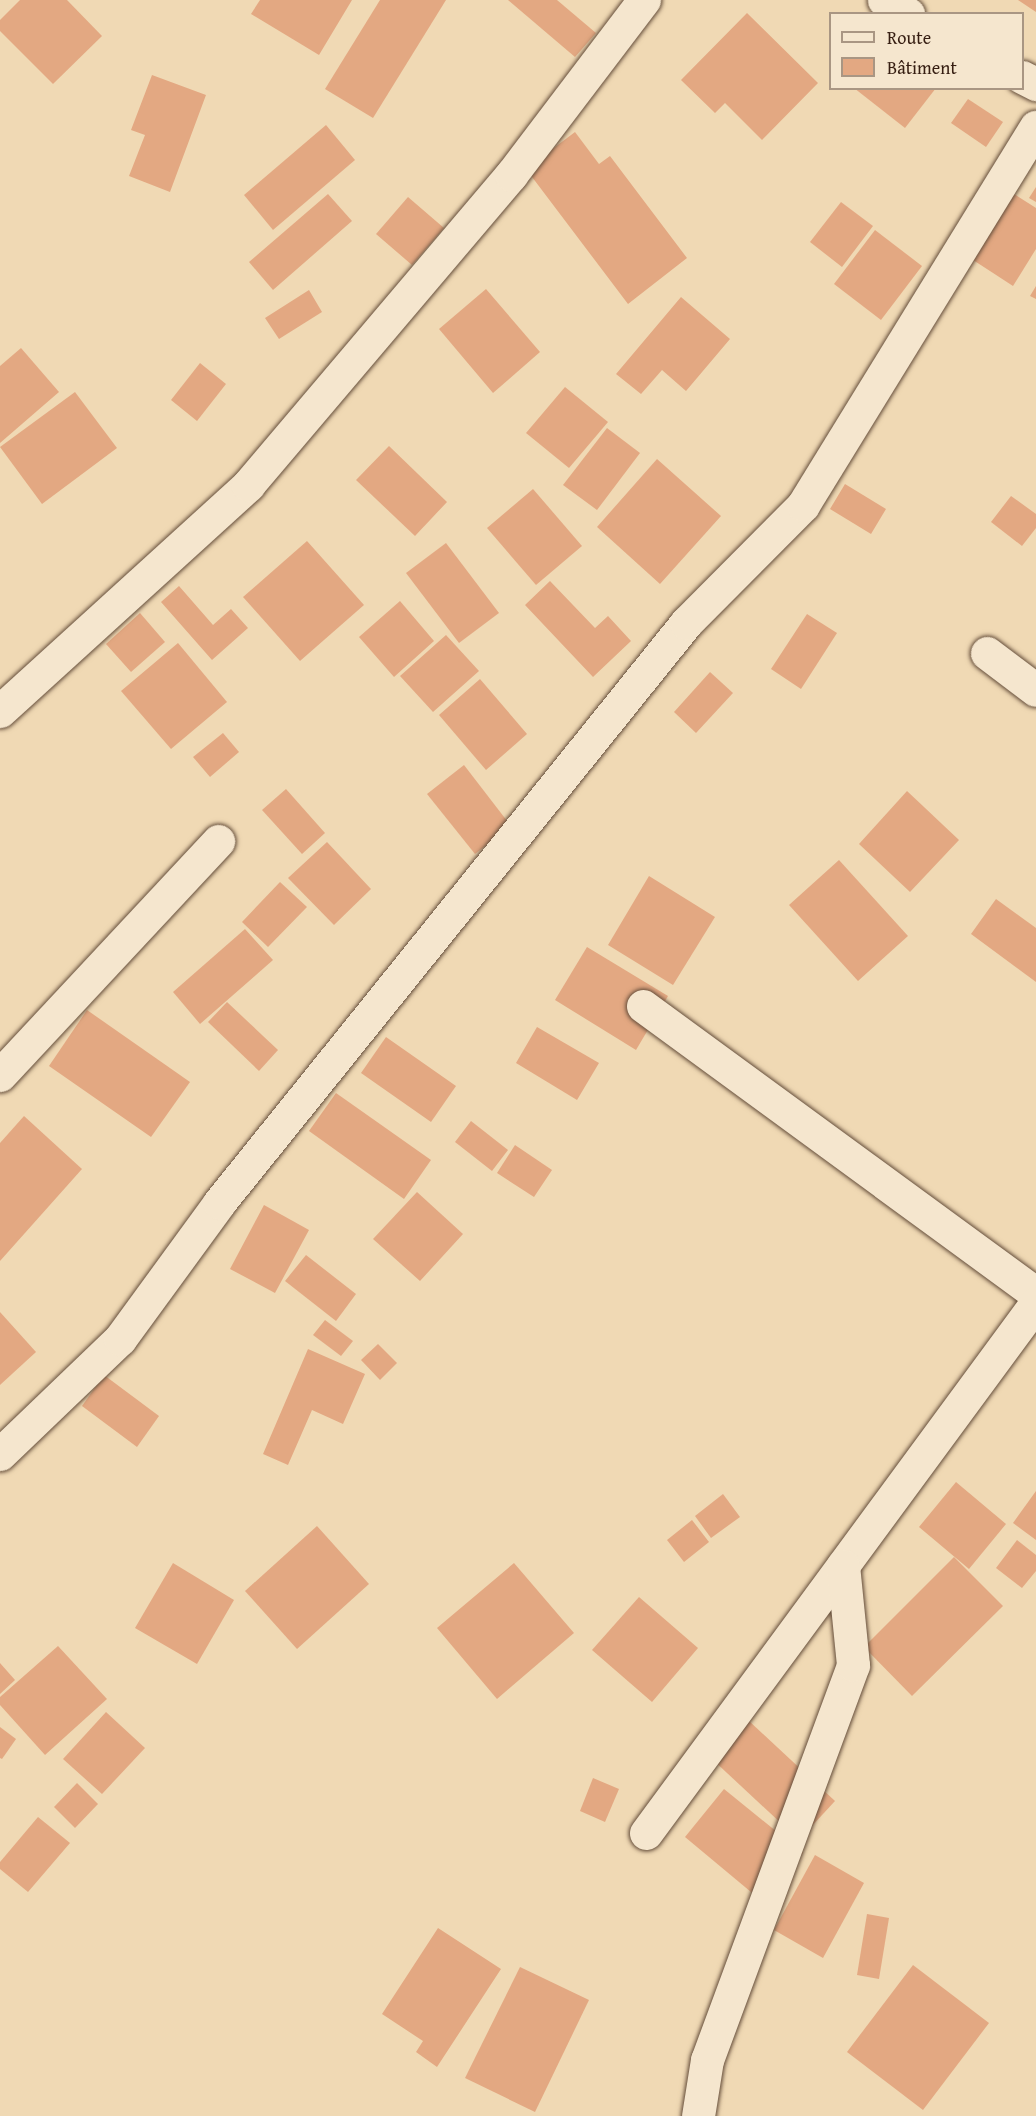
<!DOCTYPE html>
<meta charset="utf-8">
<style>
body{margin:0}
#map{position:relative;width:1036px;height:2116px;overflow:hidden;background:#f0d9b4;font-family:"Gentium Book Plus",serif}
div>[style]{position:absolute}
.building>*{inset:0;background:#e3a882}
.roads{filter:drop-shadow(0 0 2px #644d3a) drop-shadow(0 0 2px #644d3a)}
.street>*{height:33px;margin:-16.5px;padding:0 16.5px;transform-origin:16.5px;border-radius:16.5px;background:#f5e6ce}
.secondary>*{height:33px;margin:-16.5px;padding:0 16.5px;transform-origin:16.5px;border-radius:16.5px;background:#f5e6ce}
span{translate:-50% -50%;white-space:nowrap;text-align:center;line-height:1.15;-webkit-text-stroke:4.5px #f5e6ce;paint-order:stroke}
.legend{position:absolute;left:829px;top:12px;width:195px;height:78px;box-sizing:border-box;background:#f5e6ce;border:2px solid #a99683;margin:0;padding:8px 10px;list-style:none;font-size:18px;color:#361e12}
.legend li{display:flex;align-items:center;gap:12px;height:30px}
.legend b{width:30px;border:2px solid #a99683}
</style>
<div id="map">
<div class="building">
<div style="clip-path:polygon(20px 0,67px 0,102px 36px,53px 84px,0 31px,0 20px)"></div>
<div style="clip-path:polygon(260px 0,352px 0,319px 55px,251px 14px)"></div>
<div style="clip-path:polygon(380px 0,446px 0,373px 118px,325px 89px)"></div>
<div style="clip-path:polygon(508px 0,557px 0,596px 33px,575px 57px)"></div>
<div style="clip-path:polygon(1018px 0,1036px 0,1036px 12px)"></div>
<div style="clip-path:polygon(747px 13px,818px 83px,762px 140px,725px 103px,715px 113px,681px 80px)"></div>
<div style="clip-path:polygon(152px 75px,206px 95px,170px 192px,129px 176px,145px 135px,131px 130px)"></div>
<div style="clip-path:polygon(854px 88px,936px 88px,905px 128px)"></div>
<div style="clip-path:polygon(968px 99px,1003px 122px,986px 147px,951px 123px)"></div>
<div style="clip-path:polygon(326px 125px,355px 160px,273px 230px,244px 195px)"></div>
<div style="clip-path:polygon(575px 132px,599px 164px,610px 156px,687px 258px,628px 304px,526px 169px)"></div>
<div style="clip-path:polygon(1036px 187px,1036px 202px,1029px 198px)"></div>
<div style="clip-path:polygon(1011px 192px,1036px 208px,1036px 249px,1013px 286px,970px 258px)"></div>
<div style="clip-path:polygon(328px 194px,352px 221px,273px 290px,249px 262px)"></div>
<div style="clip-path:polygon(408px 197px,444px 228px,412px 265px,376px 234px)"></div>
<div style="clip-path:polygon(841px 202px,873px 226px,842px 267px,810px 242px)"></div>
<div style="clip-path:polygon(875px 230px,922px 266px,881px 320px,834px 284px)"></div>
<div style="clip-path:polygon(1036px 286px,1036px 299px,1030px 296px)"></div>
<div style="clip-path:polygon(486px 289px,540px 352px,493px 393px,439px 329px)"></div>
<div style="clip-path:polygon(309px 290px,322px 312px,279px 339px,265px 318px)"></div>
<div style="clip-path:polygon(681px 297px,730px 339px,686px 391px,662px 370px,641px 394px,616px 374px)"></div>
<div style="clip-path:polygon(21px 348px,59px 392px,0 443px,0 366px)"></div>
<div style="clip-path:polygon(200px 363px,226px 384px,197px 421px,171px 400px)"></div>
<div style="clip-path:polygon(565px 387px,608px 422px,569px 468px,526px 433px)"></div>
<div style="clip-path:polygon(75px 392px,117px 448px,42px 504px,0 447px)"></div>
<div style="clip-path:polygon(607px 428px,640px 453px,597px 510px,563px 485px)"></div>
<div style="clip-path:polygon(389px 446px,447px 502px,415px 536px,356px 480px)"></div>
<div style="clip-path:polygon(657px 459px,721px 516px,660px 584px,597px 527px)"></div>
<div style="clip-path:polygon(845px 484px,886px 509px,871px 534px,830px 509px)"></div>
<div style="clip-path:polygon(533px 489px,582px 546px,536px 585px,487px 528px)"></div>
<div style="clip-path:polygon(1011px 496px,1036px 514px,1036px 528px,1022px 546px,991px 522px)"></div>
<div style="clip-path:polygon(307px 541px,364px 605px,300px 661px,243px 597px)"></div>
<div style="clip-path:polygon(446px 543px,499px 613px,459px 643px,406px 573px)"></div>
<div style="clip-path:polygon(550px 581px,595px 628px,608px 616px,631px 641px,593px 677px,525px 605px)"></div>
<div style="clip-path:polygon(179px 586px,213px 625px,231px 609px,248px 628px,212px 660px,161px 602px)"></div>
<div style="clip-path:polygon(400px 601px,434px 641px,394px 677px,359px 637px)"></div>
<div style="clip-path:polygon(140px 613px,165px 642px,131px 672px,106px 644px)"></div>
<div style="clip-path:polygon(807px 614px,837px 633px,801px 689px,771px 669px)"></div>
<div style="clip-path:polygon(446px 635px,479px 671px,433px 712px,400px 676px)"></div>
<div style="clip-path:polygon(178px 643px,227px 702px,171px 749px,121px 691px)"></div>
<div style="clip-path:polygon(710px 672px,733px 693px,696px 733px,674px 712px)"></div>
<div style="clip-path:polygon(480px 679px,527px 734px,486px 770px,439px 715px)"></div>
<div style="clip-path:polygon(223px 733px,239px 752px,210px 777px,193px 757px)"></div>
<div style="clip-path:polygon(464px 765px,511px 826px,475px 854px,427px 794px)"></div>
<div style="clip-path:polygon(286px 789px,325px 833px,302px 854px,262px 810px)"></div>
<div style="clip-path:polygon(907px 791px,959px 840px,910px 892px,859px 844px)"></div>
<div style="clip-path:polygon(327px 842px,371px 889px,334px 925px,288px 878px)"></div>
<div style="clip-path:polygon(839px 860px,908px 936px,858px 981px,789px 905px)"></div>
<div style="clip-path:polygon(649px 876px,715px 917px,673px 985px,608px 945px)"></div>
<div style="clip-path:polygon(280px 882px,307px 907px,268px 947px,242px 922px)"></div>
<div style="clip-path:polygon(996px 899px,1036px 928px,1036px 982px,971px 934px)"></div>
<div style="clip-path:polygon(245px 929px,273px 960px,200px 1024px,173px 992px)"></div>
<div style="clip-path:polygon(587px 947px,668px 996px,636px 1050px,555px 1000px)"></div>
<div style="clip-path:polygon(227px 1002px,278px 1050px,259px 1071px,208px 1022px)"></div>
<div style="clip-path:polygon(87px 1010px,190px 1082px,151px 1137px,49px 1066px)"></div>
<div style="clip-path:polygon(537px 1027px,599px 1063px,577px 1100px,516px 1063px)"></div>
<div style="clip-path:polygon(386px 1037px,456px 1086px,431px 1122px,361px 1073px)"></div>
<div style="clip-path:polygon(336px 1093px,431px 1160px,404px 1199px,309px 1131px)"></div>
<div style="clip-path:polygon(24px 1116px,82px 1169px,0 1261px,0 1143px)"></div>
<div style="clip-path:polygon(471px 1121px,508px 1150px,492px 1171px,455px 1142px)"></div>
<div style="clip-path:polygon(515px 1145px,552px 1170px,534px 1197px,497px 1173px)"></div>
<div style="clip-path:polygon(417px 1192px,463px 1234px,420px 1281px,373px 1239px)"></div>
<div style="clip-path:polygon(264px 1205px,309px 1230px,275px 1293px,230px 1269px)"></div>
<div style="clip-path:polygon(306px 1255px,356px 1294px,336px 1321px,285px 1281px)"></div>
<div style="clip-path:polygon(0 1312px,36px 1352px,0 1385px)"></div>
<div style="clip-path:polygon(325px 1320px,353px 1341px,341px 1356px,313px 1335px)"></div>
<div style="clip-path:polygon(378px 1344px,397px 1363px,380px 1380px,361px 1360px)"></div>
<div style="clip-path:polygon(308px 1349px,365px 1374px,343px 1424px,312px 1410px,288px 1465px,263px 1454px)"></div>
<div style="clip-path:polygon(104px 1375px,159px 1416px,137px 1447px,82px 1406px)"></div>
<div style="clip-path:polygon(956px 1482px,1006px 1524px,969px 1569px,919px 1527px)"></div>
<div style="clip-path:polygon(1036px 1491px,1036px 1540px,1013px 1523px)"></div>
<div style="clip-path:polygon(723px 1494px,740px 1517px,711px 1538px,695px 1516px)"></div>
<div style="clip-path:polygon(692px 1520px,709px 1542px,684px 1562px,667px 1540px)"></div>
<div style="clip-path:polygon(317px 1526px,369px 1584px,297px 1649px,245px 1591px)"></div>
<div style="clip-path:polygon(1017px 1540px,1036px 1555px,1036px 1571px,1022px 1588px,996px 1568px)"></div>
<div style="clip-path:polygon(954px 1557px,1003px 1606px,912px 1696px,864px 1647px)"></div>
<div style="clip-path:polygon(173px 1563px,234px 1600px,197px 1664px,135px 1628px)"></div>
<div style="clip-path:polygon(514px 1563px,574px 1633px,497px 1699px,437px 1628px)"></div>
<div style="clip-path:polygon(639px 1597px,698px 1648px,652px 1702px,592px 1650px)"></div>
<div style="clip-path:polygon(58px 1646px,107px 1699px,45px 1755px,0 1705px,0 1697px)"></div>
<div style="clip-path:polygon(0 1663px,15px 1680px,0 1694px)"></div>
<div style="clip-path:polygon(106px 1712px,145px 1748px,102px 1794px,63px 1759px)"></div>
<div style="clip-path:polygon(748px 1720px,835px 1801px,799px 1840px,712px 1759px)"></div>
<div style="clip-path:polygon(0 1727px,16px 1739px,2px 1759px,0 1758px)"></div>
<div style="clip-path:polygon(593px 1778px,619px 1789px,605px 1822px,580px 1811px)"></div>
<div style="clip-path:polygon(77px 1783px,98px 1804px,75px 1828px,54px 1807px)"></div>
<div style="clip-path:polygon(724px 1789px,803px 1853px,763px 1902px,685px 1837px)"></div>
<div style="clip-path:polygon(38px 1817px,70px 1843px,28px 1892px,0 1869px,0 1862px)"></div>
<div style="clip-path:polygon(815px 1855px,864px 1883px,823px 1958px,774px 1930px)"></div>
<div style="clip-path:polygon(867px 1914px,889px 1918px,879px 1979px,857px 1975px)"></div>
<div style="clip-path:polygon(438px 1928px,501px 1969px,437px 2067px,416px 2052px,423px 2041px,382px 2014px)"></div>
<div style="clip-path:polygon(913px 1965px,989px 2023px,923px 2110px,847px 2052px)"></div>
<div style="clip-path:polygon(520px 1967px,589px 2000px,535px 2112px,465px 2078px)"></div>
</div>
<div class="roads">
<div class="street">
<div style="left:987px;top:653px;width:61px;rotate:37.1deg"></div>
<div style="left:0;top:711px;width:336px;rotate:-42.3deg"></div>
<div style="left:248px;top:485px;width:407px;rotate:-49.7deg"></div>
<div style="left:511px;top:175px;width:220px;rotate:-52.8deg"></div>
<div style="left:643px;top:1006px;width:487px;rotate:36.2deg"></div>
<div style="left:0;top:1075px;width:320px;rotate:-47deg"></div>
<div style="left:0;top:1454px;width:166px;rotate:-43.8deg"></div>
<div style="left:120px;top:1339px;width:168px;rotate:-53.9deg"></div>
<div style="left:219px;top:1203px;width:745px;rotate:-51.16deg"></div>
<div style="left:686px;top:623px;width:166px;rotate:-45.2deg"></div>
<div style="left:803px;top:505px;width:444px;rotate:-58.4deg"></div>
<div style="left:646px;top:1833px;width:658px;rotate:-53.65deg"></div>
<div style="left:698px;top:2116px;width:57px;rotate:-80.9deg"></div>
<div style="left:707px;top:2060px;width:421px;rotate:-69.7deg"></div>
<div style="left:853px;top:1665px;width:100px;rotate:-95.7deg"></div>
</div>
<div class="secondary">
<div style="left:884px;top:0;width:28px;rotate:30deg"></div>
<div style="left:1022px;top:77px;width:16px;rotate:27deg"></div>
</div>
</div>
<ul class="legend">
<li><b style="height:8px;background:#f5e6ce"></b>Route</li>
<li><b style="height:16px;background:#e3a882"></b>Bâtiment</li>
</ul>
</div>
